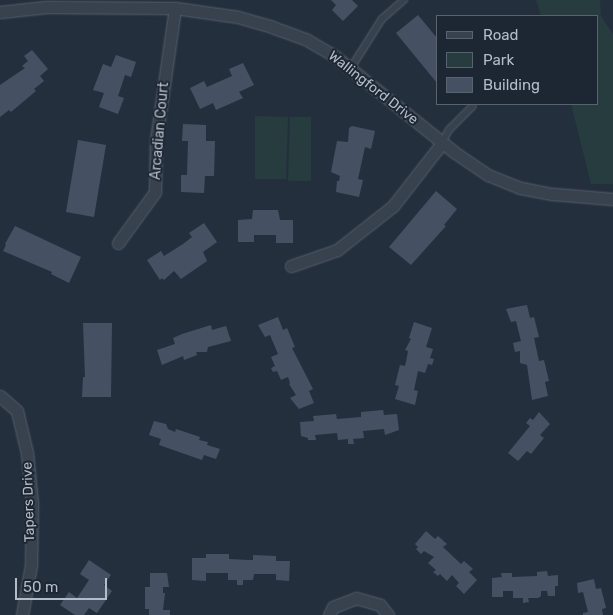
<!DOCTYPE html>
<style>
body{margin:0}
#map{position:relative;width:613px;height:615px;overflow:hidden;background:#242f3e;font-family:Rubik,sans-serif}
div>[style]{position:absolute}
.green>*{inset:0;background:#263c3f}
.building>*{inset:0;background:#455162}
.roads{filter:drop-shadow(0 0 1px #565f6c) drop-shadow(0 0 1px #565f6c)}
.lane>*{height:5.5px;margin:-2.75px;padding:0 2.75px;transform-origin:2.75px;border-radius:2.75px;background:#38414e}
.street>*{height:11px;margin:-5.5px;padding:0 5.5px;transform-origin:5.5px;border-radius:5.5px;background:#38414e}
span{translate:-50% -50%;white-space:nowrap;text-align:center;line-height:1.15;-webkit-text-stroke:4px #1d2633;paint-order:stroke}
.street-label{font-size:14px;color:#b4bcc9}
.legend{position:absolute;left:436px;top:15px;width:162px;height:90px;box-sizing:border-box;background:#1d2633;border:1px solid #59626f;margin:0;padding:6px 9px;list-style:none;font-size:15px;color:#b4bcc9}
.legend li{display:flex;align-items:center;gap:10px;height:25px}
.legend b{width:25px;border:1px solid #59626f}
.scale{position:absolute;left:15px;top:578px;width:92px;height:22px;box-sizing:border-box;border:2px solid #b4bcc9;border-top:0;padding-left:6px;font-size:15px;line-height:18px;white-space:nowrap;color:#b4bcc9;-webkit-text-stroke:4px #1d2633;paint-order:stroke}
</style>
<div id="map">
<div class="green">
<div style="clip-path:polygon(536px 0,600px 0,601px 16px,613px 34px,613px 184px,591px 184px,571px 104px,597px 104px,597px 16px,541px 16px)"></div>
<div style="clip-path:polygon(255px 116px,288px 117px,286px 179px,255px 179px)"></div>
<div style="clip-path:polygon(290px 117px,311px 117px,311px 181px,288px 181px)"></div>
</div>
<div class="building">
<div style="clip-path:polygon(331px 0,352px 0,358px 6px,343px 21px,332px 10px,336px 5px)"></div>
<div style="clip-path:polygon(418px 15px,437px 38px,437px 83px,396px 33px)"></div>
<div style="clip-path:polygon(32px 50px,48px 69px,40px 76px,44px 81px,34px 89px,36px 91px,11px 112px,9px 110px,0 117px,0 85px,25px 68px,22px 66px,28px 61px,24px 56px)"></div>
<div style="clip-path:polygon(116px 55px,136px 62px,131px 77px,125px 75px,118px 96px,124px 98px,118px 114px,99px 107px,104px 93px,93px 90px,103px 64px,111px 67px)"></div>
<div style="clip-path:polygon(243px 63px,254px 85px,239px 92px,243px 98px,216px 110px,213px 103px,200px 109px,190px 88px,204px 81px,207px 87px,232px 76px,229px 69px)"></div>
<div style="clip-path:polygon(183px 124px,206px 125px,206px 141px,215px 141px,214px 176px,205px 176px,204px 193px,181px 192px,181px 175px,187px 175px,188px 141px,182px 141px)"></div>
<div style="clip-path:polygon(352px 126px,375px 131px,371px 149px,365px 147px,358px 179px,363px 180px,359px 197px,336px 192px,337px 181px,339px 181px,340px 176px,331px 172px,337px 141px,348px 142px,349px 128px)"></div>
<div style="clip-path:polygon(78px 140px,106px 145px,94px 217px,66px 212px)"></div>
<div style="clip-path:polygon(436px 191px,457px 209px,444px 225px,446px 226px,411px 265px,389px 247px)"></div>
<div style="clip-path:polygon(253px 210px,278px 210px,280px 220px,293px 220px,293px 243px,276px 243px,276px 235px,254px 235px,254px 242px,238px 242px,238px 220px,252px 219px)"></div>
<div style="clip-path:polygon(204px 223px,217px 242px,203px 252px,207px 261px,181px 279px,174px 271px,164px 280px,162px 278px,160px 280px,147px 260px,161px 251px,164px 256px,183px 244px,192px 237px,189px 233px)"></div>
<div style="clip-path:polygon(15px 226px,81px 257px,69px 283px,51px 274px,52px 272px,3px 251px,6px 245px,5px 244px)"></div>
<div style="clip-path:polygon(527px 305px,530px 318px,534px 317px,539px 337px,534px 338px,539px 361px,544px 360px,549px 381px,545px 382px,548px 396px,532px 400px,527px 365px,520px 363px,520px 351px,515px 352px,513px 343px,521px 341px,516px 321px,511px 322px,506px 309px)"></div>
<div style="clip-path:polygon(278px 317px,283px 330px,287px 328px,295px 347px,292px 348px,313px 389px,309px 391px,314px 403px,299px 409px,290px 398px,296px 395px,289px 384px,290px 383px,288px 377px,281px 380px,277px 371px,273px 372px,271px 368px,275px 366px,271px 357px,278px 354px,270px 335px,265px 337px,258px 325px)"></div>
<div style="clip-path:polygon(414px 322px,432px 328px,426px 347px,433px 349px,430px 358px,434px 359px,432px 365px,428px 364px,425px 373px,418px 371px,414px 390px,418px 391px,415px 405px,395px 399px,399px 386px,395px 385px,400px 365px,405px 366px,406px 362px,408px 351px,405px 350px,411px 339px,409px 338px)"></div>
<div style="clip-path:polygon(83px 323px,112px 323px,111px 397px,82px 397px,83px 377px,85px 377px)"></div>
<div style="clip-path:polygon(211px 325px,212px 330px,226px 326px,231px 341px,208px 347px,207px 352px,196px 352px,197px 355px,184px 360px,183px 356px,162px 365px,157px 350px,175px 344px,173px 338px,182px 334px)"></div>
<div style="clip-path:polygon(383px 410px,384px 415px,397px 414px,399px 430px,385px 435px,384px 429px,363px 431px,364px 438px,353px 439px,354px 444px,348px 444px,348px 439px,338px 440px,337px 433px,315px 435px,316px 440px,308px 440px,308px 438px,301px 436px,300px 422px,314px 421px,313px 416px,336px 414px,337px 419px,361px 417px,361px 412px)"></div>
<div style="clip-path:polygon(539px 412px,550px 424px,540px 435px,544px 438px,531px 454px,527px 451px,518px 461px,508px 453px,530px 426px,526px 423px,530px 418px,533px 420px)"></div>
<div style="clip-path:polygon(154px 421px,166px 424px,168px 429px,175px 432px,176px 429px,200px 437px,199px 440px,208px 442px,207px 445px,220px 449px,216px 459px,204px 455px,202px 460px,159px 445px,161px 439px,149px 435px)"></div>
<div style="clip-path:polygon(426px 531px,435px 539px,438px 536px,447px 544px,443px 547px,461px 564px,464px 561px,473px 569px,469px 572px,477px 580px,464px 594px,456px 586px,459px 583px,452px 575px,447px 581px,440px 574px,438px 576px,433px 572px,436px 570px,428px 563px,434px 557px,424px 551px,421px 554px,416px 549px,418px 547px,415px 544px)"></div>
<div style="clip-path:polygon(206px 554px,229px 554px,229px 559px,248px 560px,253px 560px,253px 555px,276px 556px,276px 561px,290px 561px,289px 581px,276px 580px,276px 574px,254px 574px,253px 580px,243px 580px,243px 585px,237px 585px,237px 580px,228px 580px,228px 573px,206px 573px,206px 581px,192px 580px,192px 558px,206px 558px)"></div>
<div style="clip-path:polygon(89px 560px,111px 575px,104px 585px,112px 591px,97px 613px,89px 608px,84px 615px,75px 615px,60px 605px,69px 592px,77px 598px,89px 580px,80px 574px)"></div>
<div style="clip-path:polygon(547px 571px,548px 576px,558px 575px,558px 586px,555px 586px,555px 596px,548px 596px,547px 591px,541px 591px,541px 596px,538px 598px,528px 598px,529px 602px,523px 603px,523px 598px,513px 598px,513px 591px,503px 591px,503px 597px,492px 597px,492px 578px,502px 577px,501px 573px,512px 573px,512px 577px,537px 576px,537px 572px)"></div>
<div style="clip-path:polygon(150px 573px,167px 573px,169px 587px,163px 587px,163px 593px,165px 593px,163px 610px,170px 610px,170px 615px,149px 615px,149px 609px,145px 609px,145px 587px,150px 587px)"></div>
<div style="clip-path:polygon(594px 579px,596px 589px,601px 588px,606px 608px,602px 609px,603px 615px,583px 615px,583px 613px,588px 612px,583px 592px,578px 593px,577px 583px)"></div>
</div>
<div class="roads">
<div class="lane">
<div style="left:351px;top:68px;width:58px;rotate:-57.7deg"></div>
<div style="left:382px;top:19px;width:29px;rotate:-41deg"></div>
<div style="left:442px;top:143px;width:15px;rotate:-62deg"></div>
<div style="left:449px;top:130px;width:33px;rotate:-45deg"></div>
</div>
<div class="street">
<div style="left:0;top:12px;width:47px;rotate:-6.1deg"></div>
<div style="left:47px;top:7px;width:128px;rotate:0.4deg"></div>
<div style="left:175px;top:8px;width:64px;rotate:8.1deg"></div>
<div style="left:238px;top:17px;width:35px;rotate:16deg"></div>
<div style="left:272px;top:27px;width:37px;rotate:20deg"></div>
<div style="left:307px;top:40px;width:34px;rotate:30deg"></div>
<div style="left:336px;top:57px;width:151px;rotate:38.8deg"></div>
<div style="left:454px;top:152px;width:41px;rotate:34.1deg"></div>
<div style="left:488px;top:175px;width:35px;rotate:22deg"></div>
<div style="left:521px;top:188px;width:33px;rotate:11deg"></div>
<div style="left:553px;top:194px;width:60px;rotate:4.8deg"></div>
<div style="left:118px;top:243px;width:63px;rotate:-54deg"></div>
<div style="left:155px;top:192px;width:52px;rotate:-88.9deg"></div>
<div style="left:156px;top:140px;width:133px;rotate:-81.8deg"></div>
<div style="left:291px;top:266px;width:49px;rotate:-19.2deg"></div>
<div style="left:337px;top:250px;width:71px;rotate:-38.2deg"></div>
<div style="left:393px;top:206px;width:80px;rotate:-52.1deg"></div>
<div style="left:0;top:396px;width:23px;rotate:41deg"></div>
<div style="left:17px;top:411px;width:43px;rotate:76.6deg"></div>
<div style="left:27px;top:453px;width:50px;rotate:84.3deg"></div>
<div style="left:32px;top:503px;width:62px;rotate:90.9deg"></div>
<div style="left:31px;top:565px;width:51px;rotate:100.2deg"></div>
<div style="left:329px;top:615px;width:9px;rotate:-63deg"></div>
<div style="left:333px;top:607px;width:25px;rotate:-21deg"></div>
<div style="left:356px;top:598px;width:25px;rotate:16deg"></div>
<div style="left:380px;top:605px;width:13px;rotate:51deg"></div>
</div>
</div>
<div class="street-label">
<span style="left:373px;top:88px;rotate:38deg">Wallingford Drive</span>
<span style="left:160px;top:131px;rotate:-85deg">Arcadian Court</span>
<span style="left:29px;top:502px;rotate:-92deg">Tapers Drive</span>
</div>
<ul class="legend">
<li><b style="height:6px;background:#38414e"></b>Road</li>
<li><b style="height:14px;background:#263c3f"></b>Park</li>
<li><b style="height:14px;background:#455162"></b>Building</li>
</ul>
<div class="scale">50 m</div>
</div>
